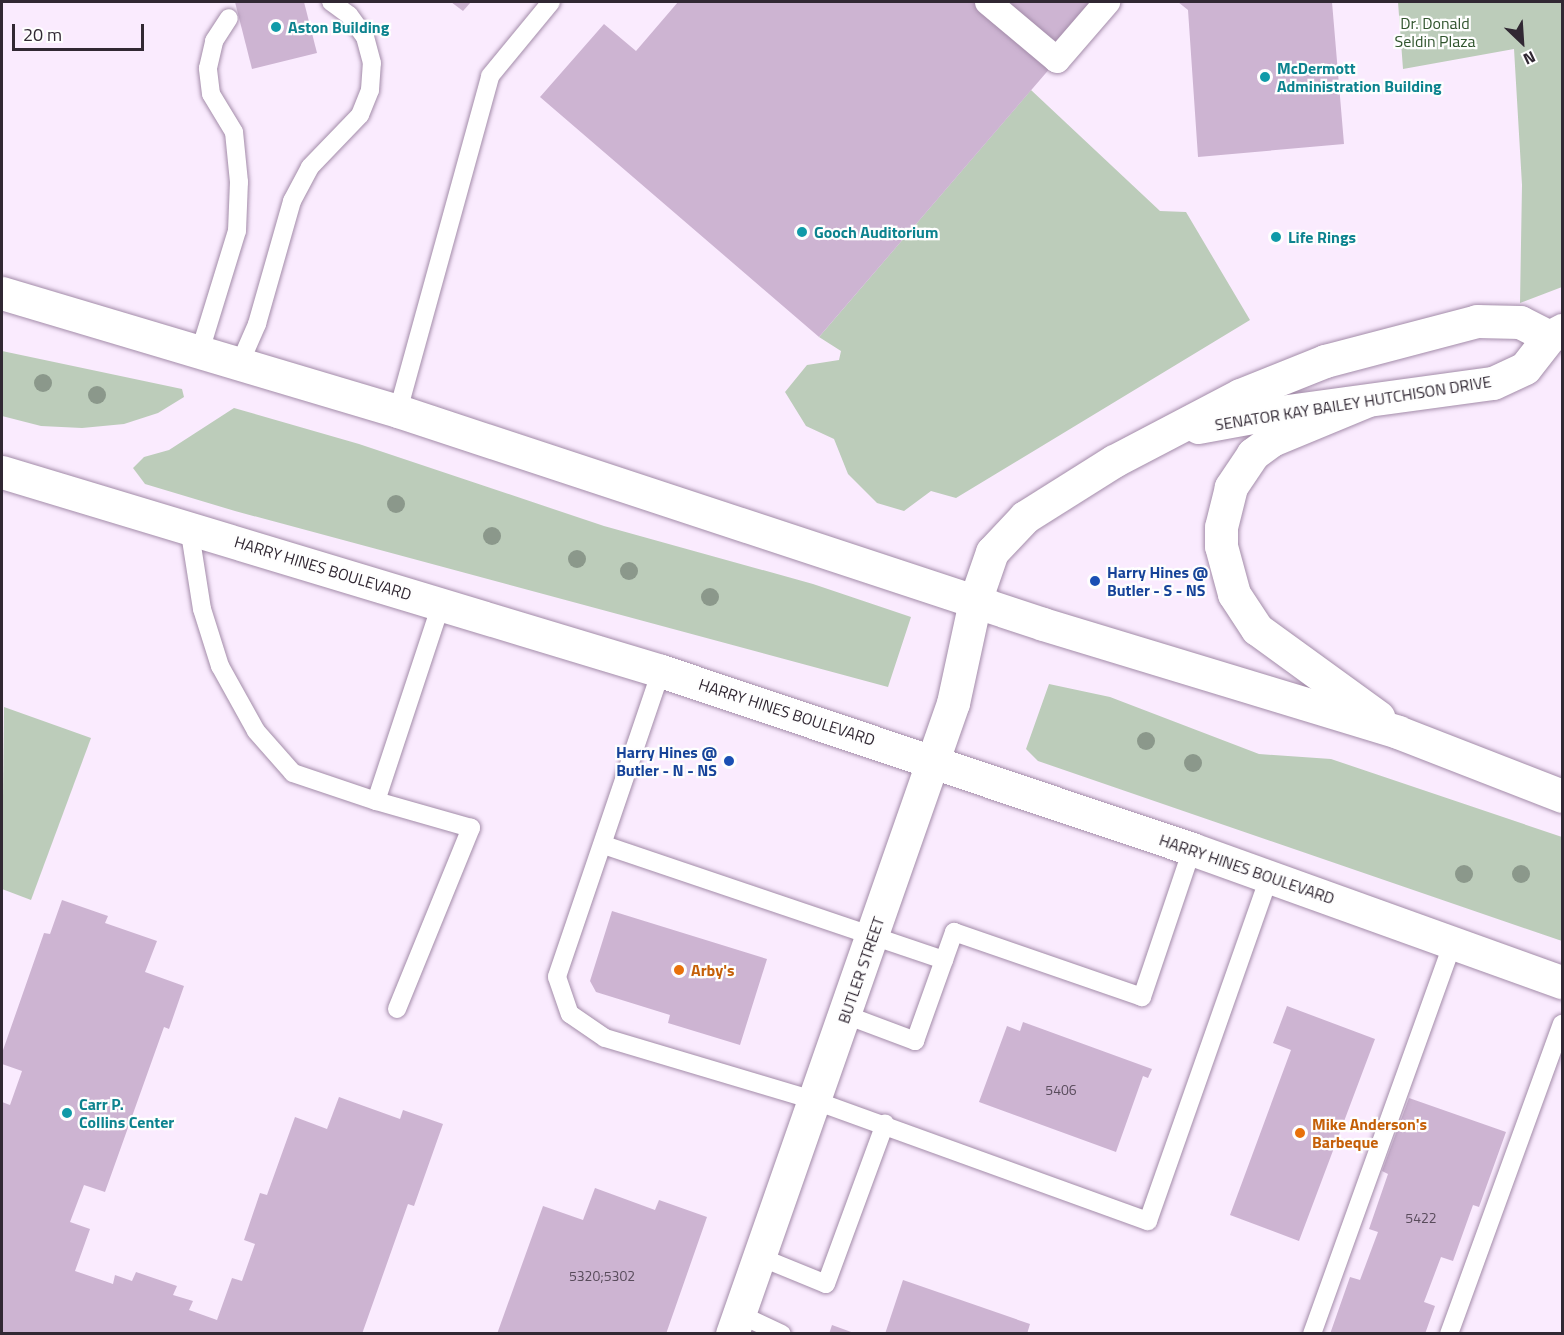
<!DOCTYPE html>
<style>
body{margin:0}
#map{position:relative;width:1564px;height:1335px;overflow:hidden;background:#faebfe;font-family:"Titillium Web",sans-serif}
div>[style]{position:absolute}
.green>*{inset:0;background:#bcccba}
.building>*{inset:0;background:#cdb4d2}
.roads{filter:drop-shadow(0 0 2px #a38ca9) drop-shadow(0 0 2px #a38ca9)}
.service>*{height:18px;margin:-9px;padding:0 9px;transform-origin:9px;border-radius:9px;background:#fff}
.pedestrian>*{height:26px;margin:-13px;padding:0 13px;transform-origin:13px;border-radius:13px;background:#fff}
.minor>*{height:33px;margin:-16.5px;padding:0 16.5px;transform-origin:16.5px;border-radius:16.5px;background:#fff}
.primary>*{height:33px;margin:-16.5px;padding:0 16.5px;transform-origin:16.5px;border-radius:16.5px;background:#fff}
.trees>*{width:18px;height:18px;margin:-9px;border-radius:50%;background:#8b988b}
.dots>*{width:16px;height:16px;translate:-50% -50%;box-sizing:border-box;border:3px solid #fefefe;border-radius:50%}
span{translate:-50% -50%;white-space:nowrap;text-align:center;line-height:1.15;-webkit-text-stroke:4.5px #fefefe;paint-order:stroke}
.number-label{font-size:14px;color:#584b5b}
.number-label span{-webkit-text-stroke-width:0}
.park-label{font-size:16px;color:#30542d}
.culture-label{font-size:16px;color:#0d838f;font-weight:700}
.left{translate:0 -50%;text-align:left}
.street-label{font-size:16px;color:#312833}
.transit-label{font-size:16px;color:#164399;font-weight:700}
.right{translate:-100% -50%;text-align:right}
.food-label{font-size:16px;color:#c56008;font-weight:700}
.frame{position:absolute;inset:0;border:3px solid #312833;pointer-events:none}
.north{position:absolute;left:1492px;top:12px;width:60px;height:60px;-webkit-text-stroke:4px #fefefe;paint-order:stroke;rotate:155deg;font-size:16px;font-weight:700;line-height:24px;text-align:center;color:#312833}
.north::after{content:'';display:block;margin:auto;width:21px;height:27px;background:#312833;clip-path:polygon(50% 0,100% 100%,50% 72%,0 100%)}
.scale{position:absolute;left:12px;top:24px;width:132px;height:27px;box-sizing:border-box;border:3px solid #312833;border-top:0;padding-left:8px;font-size:18px;line-height:21px;white-space:nowrap;color:#312833;-webkit-text-stroke:4px #fefefe;paint-order:stroke}
</style>
<div id="map">
<div class="green">
<div style="clip-path:polygon(1398px 2px,1562px 2px,1562px 287px,1520px 303px,1522px 185px,1514px 49px,1403px 69px)"></div>
<div style="clip-path:polygon(1031px 90px,1160px 211px,1186px 212px,1250px 320px,956px 498px,931px 491px,904px 511px,877px 503px,848px 474px,834px 439px,806px 426px,785px 392px,807px 365px,839px 360px,841px 351px,819px 337px)"></div>
<div style="clip-path:polygon(2px 351px,182px 389px,184px 397px,158px 413px,124px 424px,82px 428px,41px 426px,2px 416px)"></div>
<div style="clip-path:polygon(234px 408px,359px 444px,604px 526px,813px 584px,911px 617px,888px 687px,235px 511px,145px 484px,133px 468px,144px 457px,169px 450px)"></div>
<div style="clip-path:polygon(1049px 684px,1110px 697px,1259px 754px,1331px 759px,1562px 837px,1562px 941px,1038px 761px,1026px 749px)"></div>
<div style="clip-path:polygon(4px 707px,91px 738px,31px 900px,2px 889px)"></div>
</div>
<div class="building">
<div style="clip-path:polygon(235px 2px,304px 2px,317px 53px,252px 69px)"></div>
<div style="clip-path:polygon(451px 2px,471px 2px,463px 11px)"></div>
<div style="clip-path:polygon(678px 2px,1107px 2px,819px 337px,540px 97px,604px 24px,636px 51px)"></div>
<div style="clip-path:polygon(1178px 2px,1332px 2px,1344px 144px,1198px 157px,1188px 10px)"></div>
<div style="clip-path:polygon(62px 900px,108px 916px,105px 923px,157px 941px,145px 972px,184px 986px,169px 1029px,164px 1027px,105px 1192px,84px 1185px,70px 1222px,90px 1229px,75px 1271px,113px 1284px,115px 1275px,132px 1281px,136px 1272px,177px 1286px,173px 1295px,193px 1301px,189px 1310px,217px 1320px,232px 1278px,242px 1281px,255px 1244px,244px 1240px,260px 1193px,267px 1195px,295px 1117px,327px 1129px,339px 1097px,400px 1119px,403px 1110px,443px 1124px,414px 1206px,408px 1204px,362px 1334px,2px 1334px,2px 1102px,10px 1105px,22px 1071px,2px 1064px,2px 1053px,44px 933px,50px 934px)"></div>
<div style="clip-path:polygon(612px 911px,767px 959px,740px 1045px,668px 1023px,670px 1015px,596px 992px,590px 981px)"></div>
<div style="clip-path:polygon(1287px 1006px,1375px 1039px,1299px 1241px,1230px 1215px,1291px 1050px,1273px 1043px)"></div>
<div style="clip-path:polygon(1023px 1022px,1152px 1069px,1148px 1078px,1143px 1076px,1116px 1152px,979px 1102px,1007px 1026px,1020px 1031px)"></div>
<div style="clip-path:polygon(1409px 1098px,1506px 1132px,1479px 1207px,1473px 1205px,1453px 1261px,1441px 1257px,1424px 1302px,1435px 1306px,1425px 1334px,1330px 1334px,1350px 1277px,1360px 1280px,1378px 1232px,1369px 1229px,1388px 1174px,1382px 1171px)"></div>
<div style="clip-path:polygon(595px 1188px,655px 1210px,659px 1200px,707px 1217px,666px 1334px,497px 1334px,543px 1206px,583px 1220px)"></div>
<div style="clip-path:polygon(903px 1280px,1030px 1324px,1027px 1334px,885px 1334px)"></div>
<div style="clip-path:polygon(832px 1325px,854px 1333px,854px 1334px,829px 1334px)"></div>
</div>
<div class="roads">
<div class="service">
<div style="left:200px;top:351px;width:126px;rotate:-72.9deg"></div>
<div style="left:237px;top:231px;width:49px;rotate:-87.7deg"></div>
<div style="left:239px;top:182px;width:50px;rotate:-95.7deg"></div>
<div style="left:234px;top:132px;width:44px;rotate:-121.2deg"></div>
<div style="left:211px;top:94px;width:26px;rotate:-97deg"></div>
<div style="left:208px;top:68px;width:28px;rotate:-77deg"></div>
<div style="left:214px;top:41px;width:27px;rotate:-57deg"></div>
<div style="left:240px;top:363px;width:43px;rotate:-66.4deg"></div>
<div style="left:257px;top:324px;width:128px;rotate:-74.1deg"></div>
<div style="left:292px;top:201px;width:38px;rotate:-62deg"></div>
<div style="left:310px;top:167px;width:72px;rotate:-46.1deg"></div>
<div style="left:360px;top:115px;width:27px;rotate:-68deg"></div>
<div style="left:370px;top:90px;width:27px;rotate:-86deg"></div>
<div style="left:372px;top:63px;width:27px;rotate:-105deg"></div>
<div style="left:365px;top:37px;width:27px;rotate:-126deg"></div>
<div style="left:349px;top:15px;width:22px;rotate:-144deg"></div>
<div style="left:398px;top:411px;width:347px;rotate:-74.6deg"></div>
<div style="left:490px;top:76px;width:96px;rotate:-50.5deg"></div>
<div style="left:189px;top:527px;width:83px;rotate:81deg"></div>
<div style="left:202px;top:609px;width:60px;rotate:72.5deg"></div>
<div style="left:220px;top:666px;width:74px;rotate:61deg"></div>
<div style="left:256px;top:731px;width:56px;rotate:48.6deg"></div>
<div style="left:293px;top:773px;width:88px;rotate:18.6deg"></div>
<div style="left:661px;top:671px;width:323px;rotate:108.8deg"></div>
<div style="left:557px;top:977px;width:39px;rotate:71deg"></div>
<div style="left:570px;top:1014px;width:42px;rotate:34.4deg"></div>
<div style="left:605px;top:1038px;width:220px;rotate:16.6deg"></div>
<div style="left:816px;top:1101px;width:353px;rotate:19.9deg"></div>
<div style="left:1148px;top:1221px;width:365px;rotate:-70.6deg"></div>
<div style="left:604px;top:845px;width:359px;rotate:18.7deg"></div>
<div style="left:397px;top:1009px;width:196px;rotate:-67.8deg"></div>
<div style="left:471px;top:828px;width:99px;rotate:-164.1deg"></div>
<div style="left:376px;top:801px;width:207px;rotate:-71.7deg"></div>
<div style="left:846px;top:1015px;width:74px;rotate:20.6deg"></div>
<div style="left:915px;top:1041px;width:116px;rotate:-70.3deg"></div>
<div style="left:954px;top:932px;width:199px;rotate:19.1deg"></div>
<div style="left:1142px;top:997px;width:156px;rotate:-71.3deg"></div>
<div style="left:760px;top:1257px;width:71px;rotate:22.2deg"></div>
<div style="left:826px;top:1284px;width:171px;rotate:-69.8deg"></div>
<div style="left:739px;top:1314px;width:47px;rotate:24.9deg"></div>
<div style="left:1312px;top:1334px;width:417px;rotate:-70.2deg"></div>
<div style="left:1449px;top:1334px;width:330px;rotate:-70deg"></div>
</div>
<div class="pedestrian">
<div style="left:988px;top:2px;width:90px;rotate:40deg"></div>
<div style="left:1057px;top:60px;width:77px;rotate:-49.2deg"></div>
</div>
<div class="minor">
<div style="left:1198px;top:427px;width:83px;rotate:-10.4deg"></div>
<div style="left:1280px;top:412px;width:215px;rotate:-7.8deg"></div>
<div style="left:1493px;top:383px;width:35px;rotate:-25deg"></div>
<div style="left:1525px;top:368px;width:39px;rotate:-52deg"></div>
<div style="left:1549px;top:337px;width:15px;rotate:-28deg"></div>
<div style="left:732px;top:1334px;width:669px;rotate:-70.7deg"></div>
<div style="left:953px;top:703px;width:104px;rotate:-77.8deg"></div>
<div style="left:975px;top:601px;width:52px;rotate:-70.9deg"></div>
<div style="left:992px;top:552px;width:48px;rotate:-46.7deg"></div>
<div style="left:1025px;top:517px;width:105px;rotate:-32.2deg"></div>
<div style="left:1114px;top:461px;width:142px;rotate:-27.6deg"></div>
<div style="left:1240px;top:395px;width:92px;rotate:-21.8deg"></div>
<div style="left:1325px;top:361px;width:157px;rotate:-14.7deg"></div>
<div style="left:1477px;top:321px;width:43px;rotate:1.3deg"></div>
<div style="left:1520px;top:322px;width:33px;rotate:27deg"></div>
</div>
<div class="primary">
<div style="left:2px;top:293px;width:413px;rotate:16.6deg"></div>
<div style="left:398px;top:411px;width:679px;rotate:18.27deg"></div>
<div style="left:1043px;top:624px;width:371px;rotate:16.9deg"></div>
<div style="left:1398px;top:732px;width:176px;rotate:21.3deg"></div>
<div style="left:1366px;top:401px;width:102px;rotate:157.5deg"></div>
<div style="left:1272px;top:440px;width:24px;rotate:144deg"></div>
<div style="left:1253px;top:454px;width:40px;rotate:124deg"></div>
<div style="left:1231px;top:487px;width:41px;rotate:104deg"></div>
<div style="left:1221px;top:527px;width:19px;rotate:90deg"></div>
<div style="left:1221px;top:546px;width:50px;rotate:74.8deg"></div>
<div style="left:1234px;top:594px;width:42px;rotate:56.7deg"></div>
<div style="left:1257px;top:629px;width:150px;rotate:36deg"></div>
<div style="left:2px;top:472px;width:688px;rotate:16.8deg"></div>
<div style="left:661px;top:671px;width:560px;rotate:18.53deg"></div>
<div style="left:1192px;top:849px;width:393px;rotate:19.8deg"></div>
</div>
</div>
<div class="trees">
<div style="left:43px;top:383px"></div>
<div style="left:97px;top:395px"></div>
<div style="left:396px;top:504px"></div>
<div style="left:492px;top:536px"></div>
<div style="left:577px;top:559px"></div>
<div style="left:629px;top:571px"></div>
<div style="left:710px;top:597px"></div>
<div style="left:1146px;top:741px"></div>
<div style="left:1193px;top:763px"></div>
<div style="left:1464px;top:874px"></div>
<div style="left:1521px;top:874px"></div>
</div>
<div class="dots">
<div style="left:276px;top:27px;background:#0f9aa8"></div>
<div style="left:1265px;top:77px;background:#0f9aa8"></div>
<div style="left:802px;top:232px;background:#0f9aa8"></div>
<div style="left:1276px;top:237px;background:#0f9aa8"></div>
<div style="left:1095px;top:581px;background:#1a4fb4"></div>
<div style="left:729px;top:761px;background:#1a4fb4"></div>
<div style="left:679px;top:970px;background:#e8710a"></div>
<div style="left:67px;top:1113px;background:#0f9aa8"></div>
<div style="left:1300px;top:1133px;background:#e8710a"></div>
</div>
<div class="number-label">
<span style="left:1061px;top:1090px">5406</span>
<span style="left:1421px;top:1218px">5422</span>
<span style="left:602px;top:1276px">5320;5302</span>
</div>
<div class="park-label">
<span style="left:1435px;top:32px">Dr. Donald<br>Seldin Plaza</span>
</div>
<div class="culture-label">
<span class="left" style="left:288px;top:27px">Aston Building</span>
<span class="left" style="left:1277px;top:77px">McDermott<br>Administration Building</span>
<span class="left" style="left:814px;top:232px">Gooch Auditorium</span>
<span class="left" style="left:1288px;top:237px">Life Rings</span>
<span class="left" style="left:79px;top:1113px">Carr P.<br>Collins Center</span>
</div>
<div class="street-label">
<span style="left:1353px;top:403px;rotate:-9deg">SENATOR KAY BAILEY HUTCHISON DRIVE</span>
<span style="left:323px;top:568px;rotate:17deg">HARRY HINES BOULEVARD</span>
<span style="left:787px;top:712px;rotate:18deg">HARRY HINES BOULEVARD</span>
<span style="left:1247px;top:869px;rotate:19deg">HARRY HINES BOULEVARD</span>
<span style="left:861px;top:970px;rotate:-71deg">BUTLER STREET</span>
</div>
<div class="transit-label">
<span class="left" style="left:1107px;top:581px">Harry Hines @<br>Butler - S - NS</span>
<span class="right" style="left:717px;top:761px">Harry Hines @<br>Butler - N - NS</span>
</div>
<div class="food-label">
<span class="left" style="left:691px;top:970px">Arby's</span>
<span class="left" style="left:1312px;top:1133px">Mike Anderson's<br>Barbeque</span>
</div>
<div class="frame"></div>
<div class="north">N</div>
<div class="scale">20 m</div>
</div>
